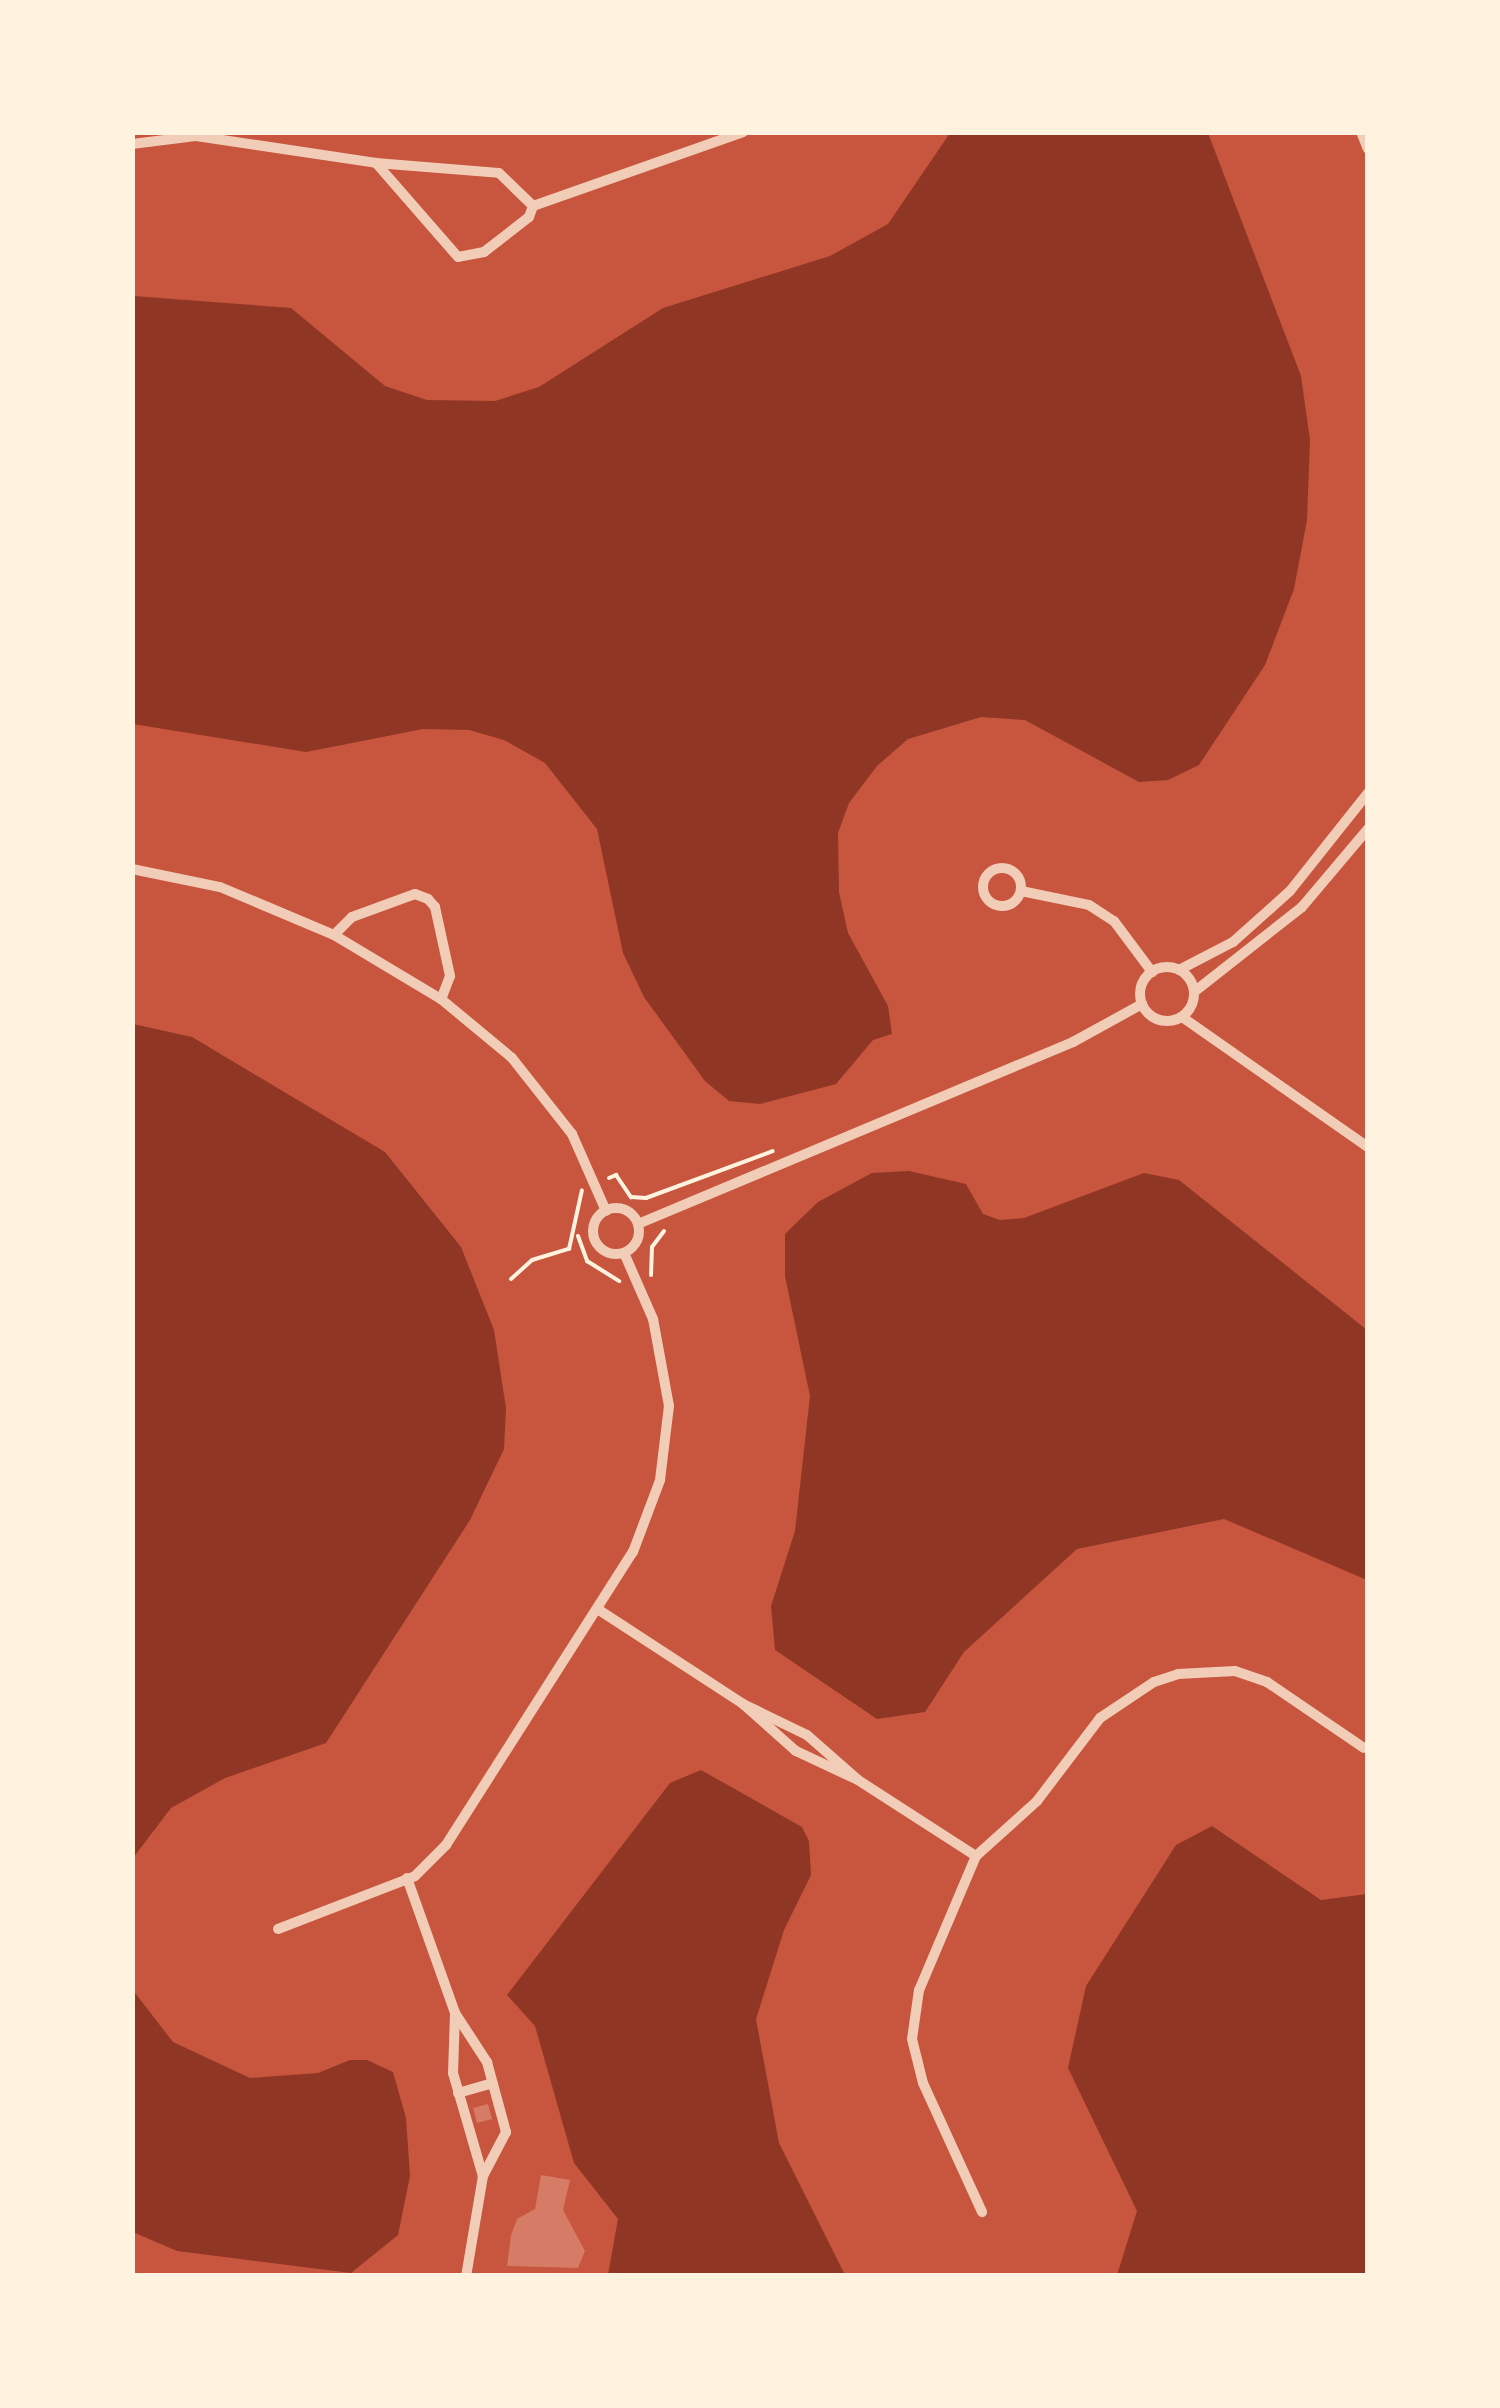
<!DOCTYPE html>
<style>
body{margin:0}
#map{position:relative;width:1500px;height:2408px;overflow:hidden;background:#c8553d;font-family:"Golos Text",sans-serif}
div>[style]{position:absolute}
.water>*{inset:0;background:#8f3625}
.building>*{inset:0;background:#d67c66}
.path>*{height:4px;margin:-2px;padding:0 2px;transform-origin:2px;border-radius:2px;background:#fff3e0}
.minor>*{height:10px;margin:-5px;padding:0 5px;transform-origin:5px;border-radius:5px;background:#f1ccb7}
.minor>.ring{margin:-5px;padding:0;box-sizing:content-box;background:none;border:10px solid #f1ccb7;border-radius:50%}
span{translate:-50% -50%;white-space:nowrap;text-align:center;line-height:1.15;-webkit-text-stroke:9px #fff3e0;paint-order:stroke}
.frame{position:absolute;inset:0;border:135px solid #fff3e0;pointer-events:none}
</style>
<div id="map">
<div class="water">
<div style="clip-path:polygon(950px 133px,1208px 133px,1301px 376px,1310px 440px,1307px 520px,1294px 589px,1265px 665px,1199px 765px,1168px 780px,1139px 782px,1025px 720px,981px 717px,908px 739px,877px 766px,849px 803px,838px 833px,839px 892px,848px 933px,888px 1006px,892px 1034px,873px 1040px,836px 1084px,760px 1104px,729px 1101px,705px 1081px,644px 997px,623px 953px,597px 829px,545px 763px,504px 740px,469px 730px,423px 729px,306px 752px,133px 724px,133px 296px,291px 308px,385px 386px,427px 400px,495px 401px,539px 387px,663px 308px,830px 256px,888px 224px)"></div>
<div style="clip-path:polygon(133px 1024px,192px 1037px,385px 1152px,461px 1247px,494px 1330px,506px 1408px,504px 1449px,470px 1520px,326px 1743px,225px 1778px,171px 1808px,133px 1858px)"></div>
<div style="clip-path:polygon(909px 1171px,966px 1184px,983px 1214px,1000px 1220px,1024px 1218px,1144px 1173px,1179px 1180px,1367px 1330px,1367px 1580px,1224px 1519px,1077px 1549px,964px 1652px,925px 1712px,877px 1719px,775px 1650px,771px 1606px,795px 1531px,810px 1396px,785px 1276px,785px 1234px,818px 1202px,872px 1173px)"></div>
<div style="clip-path:polygon(701px 1770px,802px 1827px,809px 1841px,811px 1875px,784px 1930px,756px 2019px,779px 2143px,845px 2275px,608px 2275px,618px 2219px,574px 2163px,535px 2026px,507px 1995px,670px 1783px)"></div>
<div style="clip-path:polygon(1212px 1826px,1321px 1900px,1367px 1894px,1367px 2275px,1117px 2275px,1137px 2211px,1068px 2068px,1086px 1986px,1176px 1845px)"></div>
<div style="clip-path:polygon(132px 1989px,173px 2042px,250px 2078px,318px 2073px,350px 2060px,367px 2060px,393px 2072px,406px 2118px,410px 2176px,398px 2235px,351px 2273px,177px 2251px,133px 2232px)"></div>
</div>
<div class="building">
<div style="clip-path:polygon(488px 2104px,492px 2119px,477px 2123px,473px 2108px)"></div>
<div style="clip-path:polygon(541px 2175px,570px 2180px,563px 2210px,585px 2251px,578px 2268px,507px 2266px,511px 2235px,517px 2219px,535px 2209px)"></div>
</div>
<div class="path">
<div style="left:609px;top:1178px;width:8px;rotate:-23deg"></div>
<div style="left:616px;top:1175px;width:27px;rotate:56deg"></div>
<div style="left:631px;top:1197px;width:15px;rotate:4deg"></div>
<div style="left:646px;top:1198px;width:135px;rotate:-20.3deg"></div>
<div style="left:578px;top:1236px;width:27px;rotate:70deg"></div>
<div style="left:587px;top:1261px;width:38px;rotate:32deg"></div>
<div style="left:651px;top:1275px;width:28px;rotate:-88deg"></div>
<div style="left:652px;top:1247px;width:20px;rotate:-53deg"></div>
<div style="left:511px;top:1279px;width:28px;rotate:-42deg"></div>
<div style="left:532px;top:1260px;width:39px;rotate:-17deg"></div>
<div style="left:569px;top:1249px;width:60px;rotate:-77.6deg"></div>
</div>
<div class="minor">
<div style="left:1361px;top:132px;width:18px;rotate:68deg"></div>
<div style="left:132px;top:144px;width:64px;rotate:-7.1deg"></div>
<div style="left:196px;top:136px;width:182px;rotate:8.5deg"></div>
<div style="left:376px;top:163px;width:123px;rotate:4.6deg"></div>
<div style="left:499px;top:173px;width:47px;rotate:44.1deg"></div>
<div style="left:533px;top:206px;width:12px;rotate:110deg"></div>
<div style="left:529px;top:217px;width:57px;rotate:142.1deg"></div>
<div style="left:484px;top:252px;width:26px;rotate:169deg"></div>
<div style="left:458px;top:257px;width:125px;rotate:-131.1deg"></div>
<div style="left:533px;top:206px;width:223px;rotate:-19.4deg"></div>
<div class="ring" style="left:983px;top:868px;width:28px;height:28px"></div>
<div style="left:132px;top:869px;width:90px;rotate:11.6deg"></div>
<div style="left:220px;top:887px;width:124px;rotate:22.8deg"></div>
<div style="left:334px;top:935px;width:125px;rotate:30.9deg"></div>
<div style="left:441px;top:999px;width:92px;rotate:39.7deg"></div>
<div style="left:512px;top:1058px;width:97px;rotate:51.7deg"></div>
<div style="left:572px;top:1134px;width:84px;rotate:66.2deg"></div>
<div style="left:1021px;top:891px;width:69px;rotate:11.6deg"></div>
<div style="left:1089px;top:905px;width:30px;rotate:33deg"></div>
<div style="left:1114px;top:921px;width:64px;rotate:53.3deg"></div>
<div style="left:334px;top:935px;width:25px;rotate:-45deg"></div>
<div style="left:352px;top:917px;width:67px;rotate:-20.1deg"></div>
<div style="left:415px;top:894px;width:14px;rotate:21deg"></div>
<div style="left:428px;top:899px;width:11px;rotate:49deg"></div>
<div style="left:435px;top:907px;width:71px;rotate:77.7deg"></div>
<div style="left:450px;top:976px;width:25px;rotate:111deg"></div>
<div class="ring" style="left:1140px;top:967px;width:44px;height:44px"></div>
<div style="left:1179px;top:970px;width:61px;rotate:-27.4deg"></div>
<div style="left:1233px;top:942px;width:76px;rotate:-41.8deg"></div>
<div style="left:1290px;top:891px;width:125px;rotate:-51.5deg"></div>
<div style="left:1194px;top:992px;width:137px;rotate:-38.2deg"></div>
<div style="left:1302px;top:907px;width:102px;rotate:-49.8deg"></div>
<div style="left:1182px;top:1017px;width:227px;rotate:35deg"></div>
<div class="ring" style="left:593px;top:1208px;width:36px;height:36px"></div>
<div style="left:638px;top:1224px;width:472px;rotate:-22.7deg"></div>
<div style="left:1073px;top:1042px;width:79px;rotate:-28.8deg"></div>
<div style="left:599px;top:1610px;width:172px;rotate:33.1deg"></div>
<div style="left:743px;top:1704px;width:71px;rotate:25.8deg"></div>
<div style="left:807px;top:1735px;width:67px;rotate:41.3deg"></div>
<div style="left:743px;top:1704px;width:71px;rotate:41.6deg"></div>
<div style="left:796px;top:1751px;width:68px;rotate:25.1deg"></div>
<div style="left:858px;top:1780px;width:140px;rotate:32.8deg"></div>
<div style="left:976px;top:1856px;width:82px;rotate:-42deg"></div>
<div style="left:1037px;top:1801px;width:104px;rotate:-52.8deg"></div>
<div style="left:1100px;top:1718px;width:65px;rotate:-33.7deg"></div>
<div style="left:1154px;top:1682px;width:25px;rotate:-18deg"></div>
<div style="left:1178px;top:1674px;width:57px;rotate:-3deg"></div>
<div style="left:1235px;top:1671px;width:34px;rotate:19deg"></div>
<div style="left:1267px;top:1682px;width:117px;rotate:34.2deg"></div>
<div style="left:976px;top:1856px;width:146px;rotate:113deg"></div>
<div style="left:919px;top:1990px;width:49px;rotate:98.1deg"></div>
<div style="left:912px;top:2039px;width:45px;rotate:76deg"></div>
<div style="left:923px;top:2083px;width:142px;rotate:65.4deg"></div>
<div style="left:407px;top:1878px;width:143px;rotate:70.4deg"></div>
<div style="left:455px;top:2013px;width:59px;rotate:56.9deg"></div>
<div style="left:487px;top:2062px;width:73px;rotate:74.8deg"></div>
<div style="left:506px;top:2132px;width:50px;rotate:117.6deg"></div>
<div style="left:483px;top:2176px;width:101px;rotate:99.6deg"></div>
<div style="left:278px;top:1929px;width:147px;rotate:-21.1deg"></div>
<div style="left:415px;top:1876px;width:44px;rotate:-45deg"></div>
<div style="left:446px;top:1845px;width:348px;rotate:-57.5deg"></div>
<div style="left:633px;top:1552px;width:77px;rotate:-69.4deg"></div>
<div style="left:660px;top:1480px;width:75px;rotate:-83.1deg"></div>
<div style="left:669px;top:1406px;width:88px;rotate:-100.4deg"></div>
<div style="left:653px;top:1319px;width:72px;rotate:-113.7deg"></div>
<div style="left:455px;top:2013px;width:60px;rotate:91.9deg"></div>
<div style="left:453px;top:2073px;width:107px;rotate:73.8deg"></div>
<div style="left:458px;top:2093px;width:36px;rotate:-16deg"></div>
</div>
<div class="frame"></div>
</div>
